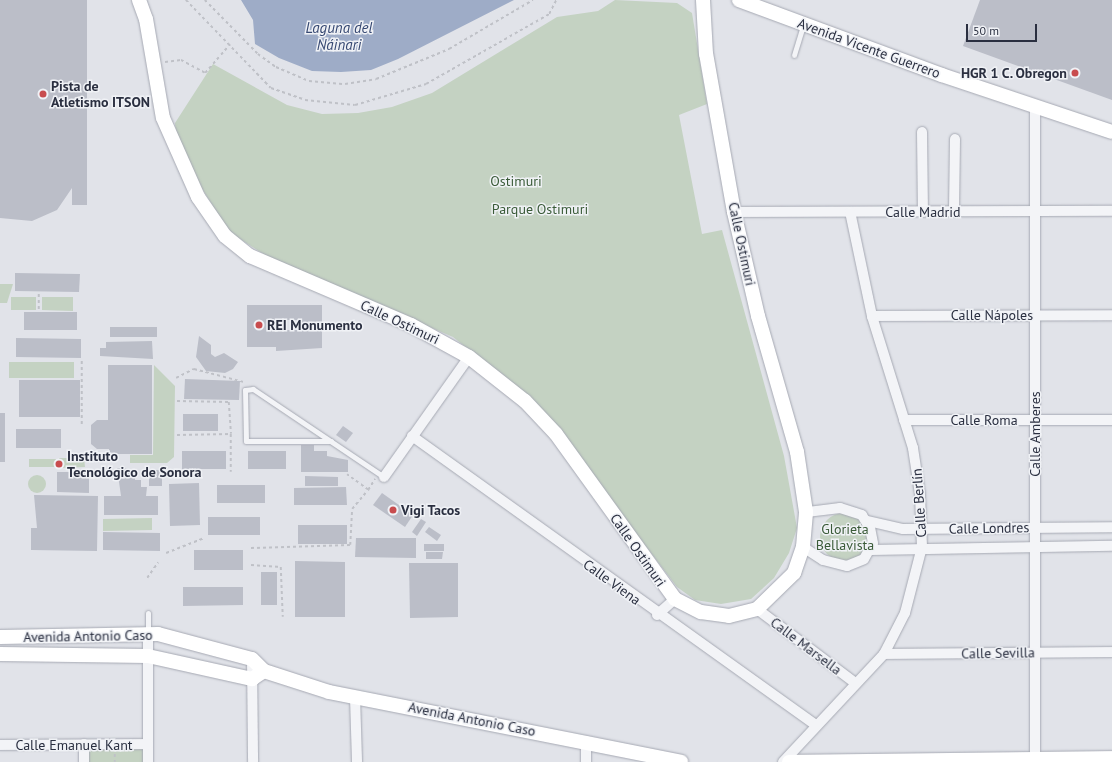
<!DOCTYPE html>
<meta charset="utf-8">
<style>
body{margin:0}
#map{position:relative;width:1112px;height:762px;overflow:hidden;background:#e1e3e9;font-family:"PT Sans",sans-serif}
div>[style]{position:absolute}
.green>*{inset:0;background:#c4d2c2}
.round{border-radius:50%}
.water>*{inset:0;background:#9eacc7}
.building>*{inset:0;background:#bbbec8}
.path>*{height:1.5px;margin-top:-0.75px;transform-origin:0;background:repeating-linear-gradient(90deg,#bfc1c7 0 3px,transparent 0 6px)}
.roads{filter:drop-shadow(0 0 1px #a6a9b3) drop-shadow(0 0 1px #a6a9b3)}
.lane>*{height:5px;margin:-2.5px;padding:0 2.5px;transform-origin:2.5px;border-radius:2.5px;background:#f3f4f7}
.street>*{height:10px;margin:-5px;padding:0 5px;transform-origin:5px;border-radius:5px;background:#f3f4f7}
.secondary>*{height:14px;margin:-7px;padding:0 7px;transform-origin:7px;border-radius:7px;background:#fff}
.dots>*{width:11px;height:11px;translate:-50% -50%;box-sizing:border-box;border:2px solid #f0f2f6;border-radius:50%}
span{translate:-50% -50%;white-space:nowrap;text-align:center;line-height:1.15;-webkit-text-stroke:3px #f0f2f6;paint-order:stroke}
.street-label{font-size:14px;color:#2a2f40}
.poi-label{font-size:14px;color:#2a2f40;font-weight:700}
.right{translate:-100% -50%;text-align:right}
.left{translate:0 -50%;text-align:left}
.park-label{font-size:14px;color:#3a5b38}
.water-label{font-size:15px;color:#364872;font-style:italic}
.scale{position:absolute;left:966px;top:24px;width:71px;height:18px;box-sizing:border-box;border:2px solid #2a2f40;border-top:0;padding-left:5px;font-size:12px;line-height:14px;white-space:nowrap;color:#2a2f40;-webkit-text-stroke:3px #f0f2f6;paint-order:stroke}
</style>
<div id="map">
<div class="green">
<div style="clip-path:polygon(615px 0,677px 3px,692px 13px,707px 104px,679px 115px,702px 234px,722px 230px,784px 456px,797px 528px,789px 553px,774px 578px,751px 599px,721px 604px,695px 600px,677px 587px,537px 404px,453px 337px,273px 260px,229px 232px,193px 174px,176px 134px,175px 123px,213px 64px,287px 105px,322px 114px,358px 113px,392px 107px,432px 93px,557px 17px,598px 11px)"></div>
<div style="clip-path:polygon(0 284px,13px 284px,7px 303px,0 303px)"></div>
<div style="clip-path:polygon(11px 297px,36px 297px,36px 310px,11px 310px)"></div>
<div style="clip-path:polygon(42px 297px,73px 297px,73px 311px,42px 310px)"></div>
<div style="clip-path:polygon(9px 362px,74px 362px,74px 378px,9px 378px)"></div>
<div style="clip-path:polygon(154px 365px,175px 386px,174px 457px,167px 463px,130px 463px,130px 455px,153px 455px)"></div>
<div style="clip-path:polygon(59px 458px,84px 458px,85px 467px,59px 468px)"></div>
<div style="clip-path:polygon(29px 459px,56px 459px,56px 467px,29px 467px)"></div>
<div class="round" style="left:28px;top:475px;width:18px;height:18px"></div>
<div class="round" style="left:820px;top:513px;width:48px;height:48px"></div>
<div style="clip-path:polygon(152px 518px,152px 530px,103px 531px,103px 519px)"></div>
<div style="clip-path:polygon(144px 749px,144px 762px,83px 762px,83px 750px)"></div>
</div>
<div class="water">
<div style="clip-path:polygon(241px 0,514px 0,398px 59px,371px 70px,341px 72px,312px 71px,279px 58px,255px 44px,253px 20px)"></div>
</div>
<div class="building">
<div style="clip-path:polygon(0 0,87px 0,87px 205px,72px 205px,72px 188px,57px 210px,32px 221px,0 218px)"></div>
<div style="clip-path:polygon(980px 0,1112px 0,1112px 100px,963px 46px)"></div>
<div style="clip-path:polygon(15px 273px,80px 274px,79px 292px,15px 291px)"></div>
<div style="clip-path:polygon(evenodd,247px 305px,322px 305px,322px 348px,276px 351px,276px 347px,247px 347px,247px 305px,271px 320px,298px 320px,298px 330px,271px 330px,271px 320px)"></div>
<div style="clip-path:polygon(24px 312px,77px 312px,77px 330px,24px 330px)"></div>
<div style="clip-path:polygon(110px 327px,157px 327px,157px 337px,110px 337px)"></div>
<div style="clip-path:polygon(199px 336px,211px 345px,211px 354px,215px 357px,224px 353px,238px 362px,233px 369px,225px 373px,206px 371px,196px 357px)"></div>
<div style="clip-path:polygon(16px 338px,81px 339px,81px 358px,16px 357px)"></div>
<div style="clip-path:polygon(152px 341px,153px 359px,100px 356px,100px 348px,106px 348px,106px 342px)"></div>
<div style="clip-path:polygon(108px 365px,152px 365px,152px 454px,109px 454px,109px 449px,97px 449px,91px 444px,91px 425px,97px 420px,108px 420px)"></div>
<div style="clip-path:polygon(185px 379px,240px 381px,239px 400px,184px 399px)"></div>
<div style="clip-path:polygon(19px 380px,80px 380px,80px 417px,19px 417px)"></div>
<div style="clip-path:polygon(0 413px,5px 413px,5px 462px,0 462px)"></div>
<div style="clip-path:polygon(183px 414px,218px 414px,218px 431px,183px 431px)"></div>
<div style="clip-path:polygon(343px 426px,353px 433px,346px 442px,336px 435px)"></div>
<div style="clip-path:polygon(16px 429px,61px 429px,61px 448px,16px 448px)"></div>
<div style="clip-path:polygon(301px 445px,314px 445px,314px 451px,327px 451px,327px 456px,348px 460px,348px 472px,301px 472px)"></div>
<div style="clip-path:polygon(182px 451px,226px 451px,226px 469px,182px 469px)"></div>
<div style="clip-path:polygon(248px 451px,286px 451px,286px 469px,248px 469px)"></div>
<div style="clip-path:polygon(117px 468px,130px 469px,130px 473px,135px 473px,135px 480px,141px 480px,141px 487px,147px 487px,146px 496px,158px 496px,158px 515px,104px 515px,104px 496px,121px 496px)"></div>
<div style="clip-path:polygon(149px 470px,162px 470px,162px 486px,149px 486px)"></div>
<div style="clip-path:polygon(57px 472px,89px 472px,89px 493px,57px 492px)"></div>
<div style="clip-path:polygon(305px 476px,338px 477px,338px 486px,305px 486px)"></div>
<div style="clip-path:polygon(199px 483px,200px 525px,170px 526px,169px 484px)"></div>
<div style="clip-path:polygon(217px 485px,265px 485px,265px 503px,217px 503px)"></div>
<div style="clip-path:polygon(346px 487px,347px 505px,294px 505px,294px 488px)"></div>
<div style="clip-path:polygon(382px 493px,413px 515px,405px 527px,373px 505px)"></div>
<div style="clip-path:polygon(34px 495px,98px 496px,97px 551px,31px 550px,31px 528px,37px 528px)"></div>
<div style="clip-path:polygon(208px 517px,260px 517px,260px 535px,208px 535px)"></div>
<div style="clip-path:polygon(421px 519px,426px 522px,417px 536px,412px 532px)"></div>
<div style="clip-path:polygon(298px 525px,347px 525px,347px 544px,298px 544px)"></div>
<div style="clip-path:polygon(429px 527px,441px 535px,437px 541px,425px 532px)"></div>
<div style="clip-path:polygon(103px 532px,160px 533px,160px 551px,103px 550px)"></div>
<div style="clip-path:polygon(356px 538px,416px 538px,416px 558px,355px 557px)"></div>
<div style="clip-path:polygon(424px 544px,444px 544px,444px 551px,424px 551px)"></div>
<div style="clip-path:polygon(194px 550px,243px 550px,243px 570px,194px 570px)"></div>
<div style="clip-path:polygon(426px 552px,443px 552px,442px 559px,426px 559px)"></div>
<div style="clip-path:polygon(295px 561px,345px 562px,345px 617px,295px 617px)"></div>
<div style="clip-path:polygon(409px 563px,458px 563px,458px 617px,410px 618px)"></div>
<div style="clip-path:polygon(261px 572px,277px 572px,277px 605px,261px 605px)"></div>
<div style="clip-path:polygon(183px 587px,243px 587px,243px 605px,183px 606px)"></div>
</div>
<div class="path">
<div style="left:186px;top:0;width:122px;rotate:46deg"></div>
<div style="left:271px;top:88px;width:36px;rotate:19deg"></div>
<div style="left:305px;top:100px;width:50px;rotate:5.7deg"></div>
<div style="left:355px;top:105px;width:74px;rotate:-16.5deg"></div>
<div style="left:426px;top:84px;width:142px;rotate:-29.6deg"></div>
<div style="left:549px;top:14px;width:16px;rotate:-63deg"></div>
<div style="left:205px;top:0;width:76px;rotate:45.5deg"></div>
<div style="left:258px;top:54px;width:22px;rotate:36deg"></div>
<div style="left:276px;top:67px;width:36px;rotate:23deg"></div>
<div style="left:309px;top:81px;width:36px;rotate:5deg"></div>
<div style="left:345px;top:84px;width:31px;rotate:-9deg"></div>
<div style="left:376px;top:79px;width:79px;rotate:-22.3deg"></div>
<div style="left:449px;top:49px;width:97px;rotate:-30.3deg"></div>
<div style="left:165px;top:62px;width:16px;rotate:-7deg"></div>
<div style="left:181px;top:60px;width:27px;rotate:28deg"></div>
<div style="left:205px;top:73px;width:38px;rotate:-49deg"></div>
<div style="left:39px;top:294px;width:17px;rotate:90deg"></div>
<div style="left:82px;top:361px;width:65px;rotate:90deg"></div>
<div style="left:176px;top:378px;width:20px;rotate:-27deg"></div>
<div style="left:194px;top:369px;width:52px;rotate:14.6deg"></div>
<div style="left:177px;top:401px;width:52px;rotate:1.1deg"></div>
<div style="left:229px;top:402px;width:32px;rotate:86deg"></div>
<div style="left:177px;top:435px;width:54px;rotate:-1.1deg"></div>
<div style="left:231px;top:434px;width:38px;rotate:90deg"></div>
<div style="left:368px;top:490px;width:13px;rotate:-58deg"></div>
<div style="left:251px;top:548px;width:99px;rotate:-1.7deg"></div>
<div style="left:350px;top:545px;width:36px;rotate:-87deg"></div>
<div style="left:352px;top:509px;width:25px;rotate:-50deg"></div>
<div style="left:368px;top:490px;width:26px;rotate:-144deg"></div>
<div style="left:166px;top:553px;width:41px;rotate:-21.5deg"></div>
<div style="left:251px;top:565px;width:30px;rotate:4deg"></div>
<div style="left:281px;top:567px;width:50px;rotate:87.7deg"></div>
<div style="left:147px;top:578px;width:19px;rotate:-55deg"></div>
<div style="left:115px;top:754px;width:8px;rotate:90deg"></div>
</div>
<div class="roads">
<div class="lane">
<div style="left:794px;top:55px;width:31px;rotate:-73deg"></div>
<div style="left:331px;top:441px;width:85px;rotate:180deg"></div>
<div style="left:246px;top:441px;width:51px;rotate:-91.1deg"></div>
<div style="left:245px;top:390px;width:8px;rotate:-7deg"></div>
<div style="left:253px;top:389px;width:158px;rotate:33.9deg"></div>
<div style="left:148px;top:613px;width:20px;rotate:90deg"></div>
</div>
<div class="street">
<div style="left:1035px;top:106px;width:656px;rotate:90deg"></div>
<div style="left:922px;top:132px;width:80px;rotate:89.3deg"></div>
<div style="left:954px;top:211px;width:72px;rotate:-89.2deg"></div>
<div style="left:734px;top:212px;width:378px;rotate:-0.2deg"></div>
<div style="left:872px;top:316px;width:240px;rotate:-0.2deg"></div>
<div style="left:904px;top:420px;width:208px"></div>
<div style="left:412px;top:436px;width:495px;rotate:35.6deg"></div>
<div style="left:384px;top:477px;width:147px;rotate:-54.7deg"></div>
<div style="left:868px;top:521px;width:36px;rotate:13deg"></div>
<div style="left:903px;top:529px;width:209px;rotate:-0.5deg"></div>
<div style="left:803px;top:547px;width:24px;rotate:33deg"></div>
<div style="left:823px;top:560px;width:25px;rotate:14deg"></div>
<div style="left:847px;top:566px;width:18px;rotate:-22deg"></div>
<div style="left:864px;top:559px;width:18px;rotate:-61deg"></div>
<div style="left:873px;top:543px;width:15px;rotate:-101deg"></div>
<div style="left:870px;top:528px;width:15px;rotate:-122deg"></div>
<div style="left:862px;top:515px;width:23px;rotate:-162deg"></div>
<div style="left:840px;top:508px;width:34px;rotate:173deg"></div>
<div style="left:871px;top:550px;width:241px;rotate:-1deg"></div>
<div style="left:757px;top:609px;width:121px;rotate:37deg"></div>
<div style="left:657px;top:615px;width:24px;rotate:-42deg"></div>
<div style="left:148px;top:634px;width:128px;rotate:90deg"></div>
<div style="left:884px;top:654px;width:228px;rotate:-0.5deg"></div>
<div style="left:252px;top:659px;width:103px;rotate:89.4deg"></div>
<div style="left:355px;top:697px;width:65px;rotate:88.2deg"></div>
<div style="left:586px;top:741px;width:21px;rotate:90deg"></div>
<div style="left:84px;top:744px;width:18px;rotate:90deg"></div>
<div style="left:0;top:745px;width:148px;rotate:-0.4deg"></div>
<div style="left:783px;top:762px;width:148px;rotate:-46.9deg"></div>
<div style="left:884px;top:654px;width:46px;rotate:-62.9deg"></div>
<div style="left:905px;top:613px;width:68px;rotate:-75.6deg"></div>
<div style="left:922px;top:547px;width:53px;rotate:-92.2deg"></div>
<div style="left:920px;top:494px;width:47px;rotate:-98.7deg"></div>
<div style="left:913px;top:448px;width:138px;rotate:-107.3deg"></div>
<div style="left:872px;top:316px;width:106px;rotate:-101.9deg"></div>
</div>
<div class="secondary">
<div style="left:139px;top:0;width:20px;rotate:70deg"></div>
<div style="left:146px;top:19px;width:100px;rotate:80.3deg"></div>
<div style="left:163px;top:118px;width:86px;rotate:66.1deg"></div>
<div style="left:198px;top:197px;width:47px;rotate:55.3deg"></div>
<div style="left:225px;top:236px;width:32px;rotate:39deg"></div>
<div style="left:250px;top:256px;width:175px;rotate:23.2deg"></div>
<div style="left:411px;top:325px;width:66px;rotate:28.9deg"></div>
<div style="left:469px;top:357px;width:71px;rotate:38.2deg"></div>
<div style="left:525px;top:401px;width:45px;rotate:46.8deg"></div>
<div style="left:556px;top:434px;width:203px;rotate:54.2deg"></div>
<div style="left:675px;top:599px;width:29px;rotate:27deg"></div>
<div style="left:701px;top:612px;width:28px;rotate:8deg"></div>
<div style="left:729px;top:616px;width:29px;rotate:-14deg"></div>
<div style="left:757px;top:609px;width:52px;rotate:-44.2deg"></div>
<div style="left:794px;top:573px;width:28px;rotate:-71deg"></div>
<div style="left:803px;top:547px;width:35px;rotate:-85deg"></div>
<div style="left:806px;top:512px;width:61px;rotate:-98.5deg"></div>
<div style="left:797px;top:452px;width:141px;rotate:-106deg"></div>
<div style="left:758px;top:316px;width:107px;rotate:-103deg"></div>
<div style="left:734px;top:212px;width:160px;rotate:-100deg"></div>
<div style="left:706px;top:54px;width:54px;rotate:-93.2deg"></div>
<div style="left:739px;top:0;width:216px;rotate:20.3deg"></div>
<div style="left:942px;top:75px;width:179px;rotate:18.5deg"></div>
<div style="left:0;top:637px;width:158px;rotate:-1.1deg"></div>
<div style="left:158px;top:634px;width:97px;rotate:14.9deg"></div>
<div style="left:252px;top:659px;width:17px;rotate:45deg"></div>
<div style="left:264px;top:671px;width:68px;rotate:17.9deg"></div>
<div style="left:329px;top:692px;width:359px;rotate:11.2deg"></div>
<div style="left:0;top:654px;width:148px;rotate:0.8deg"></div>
<div style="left:148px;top:656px;width:107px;rotate:12.5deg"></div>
<div style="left:252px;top:679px;width:14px;rotate:-34deg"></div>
<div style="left:789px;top:762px;width:323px;rotate:-0.7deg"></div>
</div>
</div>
<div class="dots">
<div style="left:1075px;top:73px;background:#c84c4e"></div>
<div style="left:43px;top:94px;background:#c84c4e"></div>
<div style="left:259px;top:325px;background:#c84c4e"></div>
<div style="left:59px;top:464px;background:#c84c4e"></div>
<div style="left:393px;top:510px;background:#c84c4e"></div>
</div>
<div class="street-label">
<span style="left:869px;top:48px;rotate:20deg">Avenida Vicente Guerrero</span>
<span style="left:923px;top:212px">Calle Madrid</span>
<span style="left:742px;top:244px;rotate:78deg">Calle Ostimuri</span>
<span style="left:992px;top:315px">Calle Nápoles</span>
<span style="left:400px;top:322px;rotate:25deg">Calle Ostimuri</span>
<span style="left:984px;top:420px">Calle Roma</span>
<span style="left:1035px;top:434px;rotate:-90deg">Calle Amberes</span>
<span style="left:919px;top:503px;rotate:-94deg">Calle Berlín</span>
<span style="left:989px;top:528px;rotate:-1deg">Calle Londres</span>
<span style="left:638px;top:550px;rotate:55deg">Calle Ostimuri</span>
<span style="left:612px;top:582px;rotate:36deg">Calle Viena</span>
<span style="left:88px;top:636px;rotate:-1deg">Avenida Antonio Caso</span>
<span style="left:806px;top:646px;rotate:37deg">Calle Marsella</span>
<span style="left:998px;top:653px;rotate:-1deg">Calle Sevilla</span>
<span style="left:472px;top:719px;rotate:11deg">Avenida Antonio Caso</span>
<span style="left:74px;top:745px">Calle Emanuel Kant</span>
</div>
<div class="poi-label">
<span class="right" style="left:1067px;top:73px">HGR 1 C. Obregon</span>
<span class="left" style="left:51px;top:94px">Pista de<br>Atletismo ITSON</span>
<span class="left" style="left:267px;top:325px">REI Monumento</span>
<span class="left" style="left:67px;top:464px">Instituto<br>Tecnológico de Sonora</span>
<span class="left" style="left:401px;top:510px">Vigi Tacos</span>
</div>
<div class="park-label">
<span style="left:516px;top:181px">Ostimuri</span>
<span style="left:540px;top:209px">Parque Ostimuri</span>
<span style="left:845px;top:537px">Glorieta<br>Bellavista</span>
</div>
<div class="water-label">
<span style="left:339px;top:36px">Laguna del<br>Náinari</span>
</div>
<div class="scale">50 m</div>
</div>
